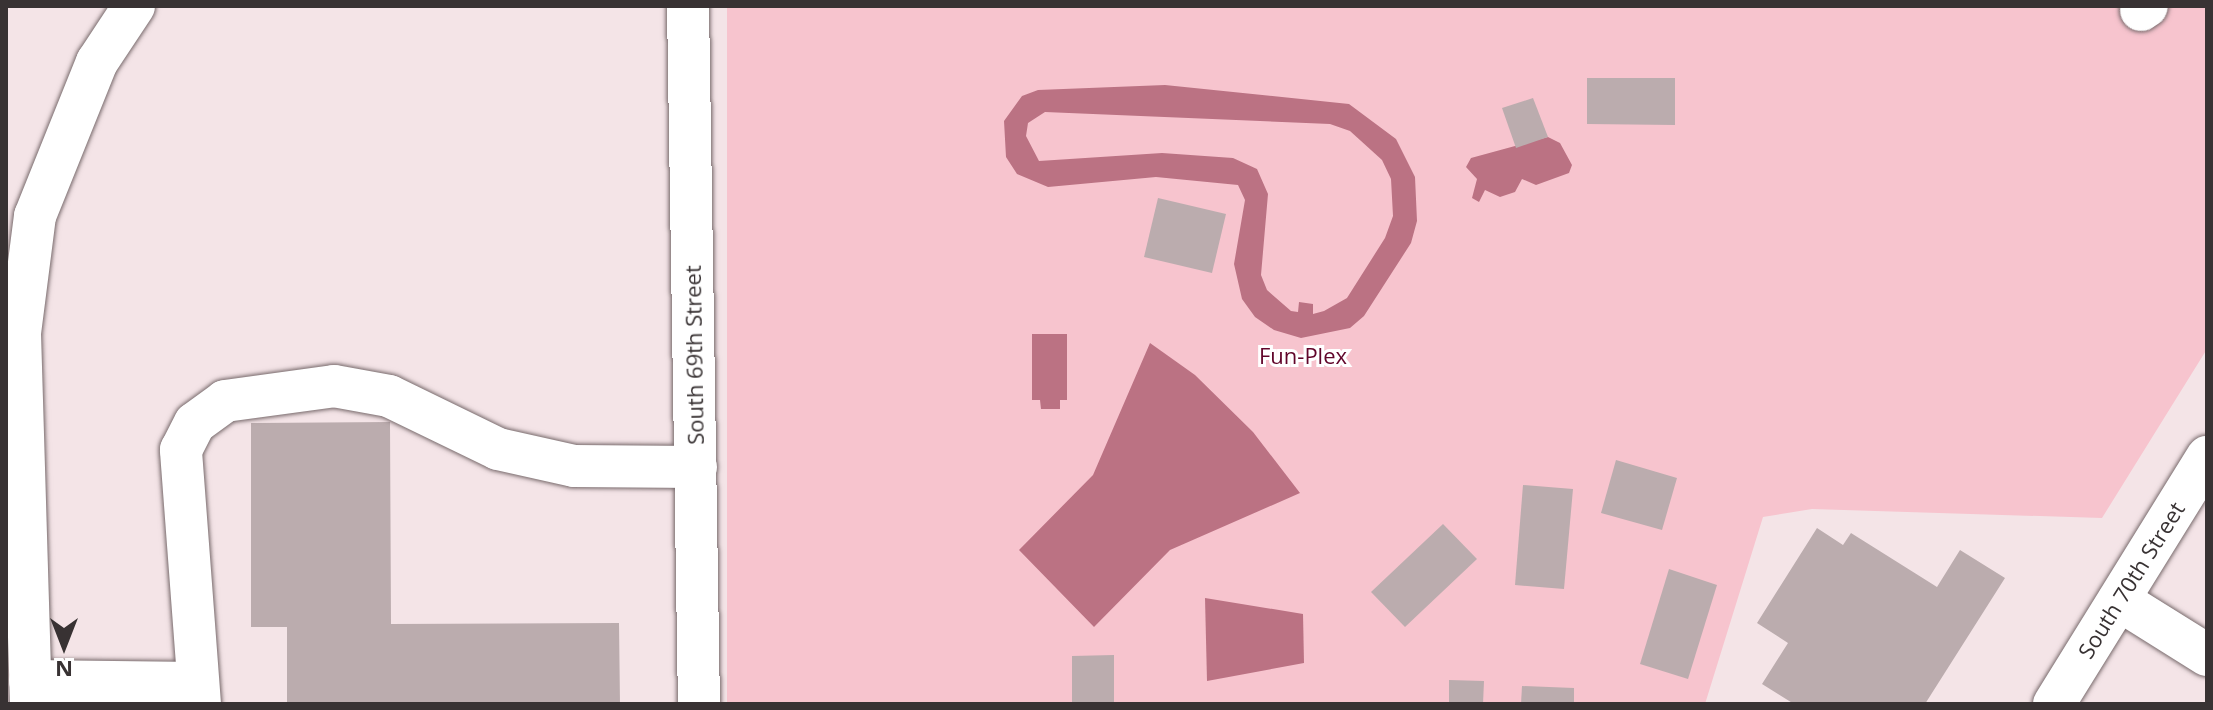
<!DOCTYPE html>
<style>
body{margin:0}
#map{position:relative;width:2213px;height:710px;overflow:hidden;background:#f4e4e7;font-family:"Open Sans",sans-serif}
div>[style]{position:absolute}
.green>*{inset:0;background:#f7c4ce}
.water>*{inset:0;background:#bb7283}
.building>*{inset:0;background:#bbacae}
.roads{filter:drop-shadow(0 0 2px #786a6c) drop-shadow(0 0 2px #786a6c)}
.minor>*{height:42px;margin:-21px;padding:0 21px;transform-origin:21px;border-radius:21px;background:#fff}
span{translate:-50% -50%;white-space:nowrap;text-align:center;line-height:1.15;-webkit-text-stroke:6px #fff;paint-order:stroke}
.street-label{font-size:22px;color:#383233}
.park-label{font-size:22px;color:#61052a}
.frame{position:absolute;inset:0;border:8px solid #383233;pointer-events:none}
.north{position:absolute;left:24px;top:606px;width:80px;height:80px;-webkit-text-stroke:6px #fff;paint-order:stroke;rotate:180deg;font-size:22px;font-weight:700;line-height:32px;text-align:center;color:#383233}
.north::after{content:'';display:block;margin:auto;width:28px;height:36px;background:#383233;clip-path:polygon(50% 0,100% 100%,50% 72%,0 100%)}
</style>
<div id="map">
<div class="green">
<div style="clip-path:polygon(727px 6px,2207px 6px,2207px 349px,2102px 518px,1812px 509px,1763px 517px,1705px 704px,727px 704px)"></div>
</div>
<div class="water">
<div style="clip-path:polygon(evenodd,1165px 85px,1349px 104px,1396px 139px,1415px 177px,1417px 221px,1411px 243px,1364px 316px,1350px 328px,1301px 338px,1274px 330px,1255px 317px,1242px 299px,1234px 264px,1245px 200px,1238px 185px,1156px 177px,1048px 187px,1017px 174px,1006px 157px,1004px 121px,1022px 96px,1038px 90px,1165px 85px,1045px 112px,1330px 124px,1350px 131px,1382px 160px,1391px 179px,1393px 216px,1385px 238px,1347px 298px,1324px 311px,1313px 314px,1313px 304px,1299px 302px,1298px 312px,1291px 311px,1267px 290px,1261px 275px,1268px 194px,1257px 169px,1233px 158px,1162px 153px,1039px 161px,1026px 136px,1028px 123px,1045px 112px)"></div>
<div style="clip-path:polygon(1548px 137px,1560px 143px,1572px 165px,1569px 173px,1536px 185px,1522px 179px,1515px 192px,1500px 197px,1485px 190px,1479px 202px,1472px 198px,1477px 179px,1466px 167px,1471px 158px)"></div>
<div style="clip-path:polygon(1032px 334px,1067px 334px,1067px 400px,1060px 400px,1060px 409px,1041px 409px,1040px 400px,1032px 400px)"></div>
<div style="clip-path:polygon(1150px 343px,1195px 375px,1253px 432px,1300px 493px,1170px 550px,1094px 627px,1019px 550px,1093px 475px)"></div>
<div style="clip-path:polygon(1205px 598px,1303px 614px,1304px 663px,1207px 681px)"></div>
</div>
<div class="building">
<div style="clip-path:polygon(1587px 78px,1675px 78px,1675px 125px,1587px 124px)"></div>
<div style="clip-path:polygon(1533px 98px,1548px 137px,1516px 148px,1502px 108px)"></div>
<div style="clip-path:polygon(1158px 198px,1226px 214px,1212px 273px,1144px 257px)"></div>
<div style="clip-path:polygon(390px 422px,391px 624px,619px 623px,620px 704px,287px 704px,287px 627px,251px 627px,251px 423px)"></div>
<div style="clip-path:polygon(1616px 460px,1677px 478px,1662px 530px,1601px 513px)"></div>
<div style="clip-path:polygon(1523px 485px,1573px 489px,1564px 589px,1515px 585px)"></div>
<div style="clip-path:polygon(1443px 524px,1477px 559px,1405px 627px,1371px 592px)"></div>
<div style="clip-path:polygon(1817px 528px,1843px 545px,1851px 533px,1937px 587px,1960px 550px,2005px 578px,1925px 704px,1794px 704px,1762px 684px,1788px 643px,1757px 623px)"></div>
<div style="clip-path:polygon(1669px 569px,1717px 585px,1688px 679px,1640px 664px)"></div>
<div style="clip-path:polygon(1114px 655px,1114px 704px,1072px 704px,1072px 656px)"></div>
<div style="clip-path:polygon(1449px 680px,1484px 681px,1483px 704px,1449px 704px)"></div>
<div style="clip-path:polygon(1522px 686px,1574px 688px,1574px 704px,1521px 704px)"></div>
</div>
<div class="roads">
<div class="minor">
<div style="left:688px;top:6px;width:698px;rotate:89.1deg"></div>
<div style="left:2141px;top:10px;width:7px;rotate:-34deg"></div>
<div style="left:2119px;top:600px;width:104px;rotate:32deg"></div>
<div style="left:30px;top:681px;width:168px;rotate:0.7deg"></div>
<div style="left:31px;top:704px;width:371px;rotate:-91.7deg"></div>
<div style="left:20px;top:333px;width:118px;rotate:-82.7deg"></div>
<div style="left:35px;top:216px;width:166px;rotate:-68.1deg"></div>
<div style="left:97px;top:62px;width:67px;rotate:-56.5deg"></div>
<div style="left:200px;top:704px;width:255px;rotate:-94.3deg"></div>
<div style="left:181px;top:450px;width:30px;rotate:-63deg"></div>
<div style="left:195px;top:423px;width:37px;rotate:-36deg"></div>
<div style="left:225px;top:401px;width:110px;rotate:-7.8deg"></div>
<div style="left:334px;top:386px;width:56px;rotate:10.3deg"></div>
<div style="left:389px;top:396px;width:121px;rotate:25.9deg"></div>
<div style="left:498px;top:449px;width:78px;rotate:12.6deg"></div>
<div style="left:574px;top:466px;width:122px;rotate:0.5deg"></div>
<div style="left:2054px;top:704px;width:291px;rotate:-58.2deg"></div>
</div>
</div>
<div class="street-label">
<span style="left:694px;top:355px;rotate:-91deg">South 69th Street</span>
<span style="left:2131px;top:580px;rotate:-58deg">South 70th Street</span>
</div>
<div class="park-label">
<span style="left:1303px;top:356px">Fun-Plex</span>
</div>
<div class="frame"></div>
<div class="north">N</div>
</div>
